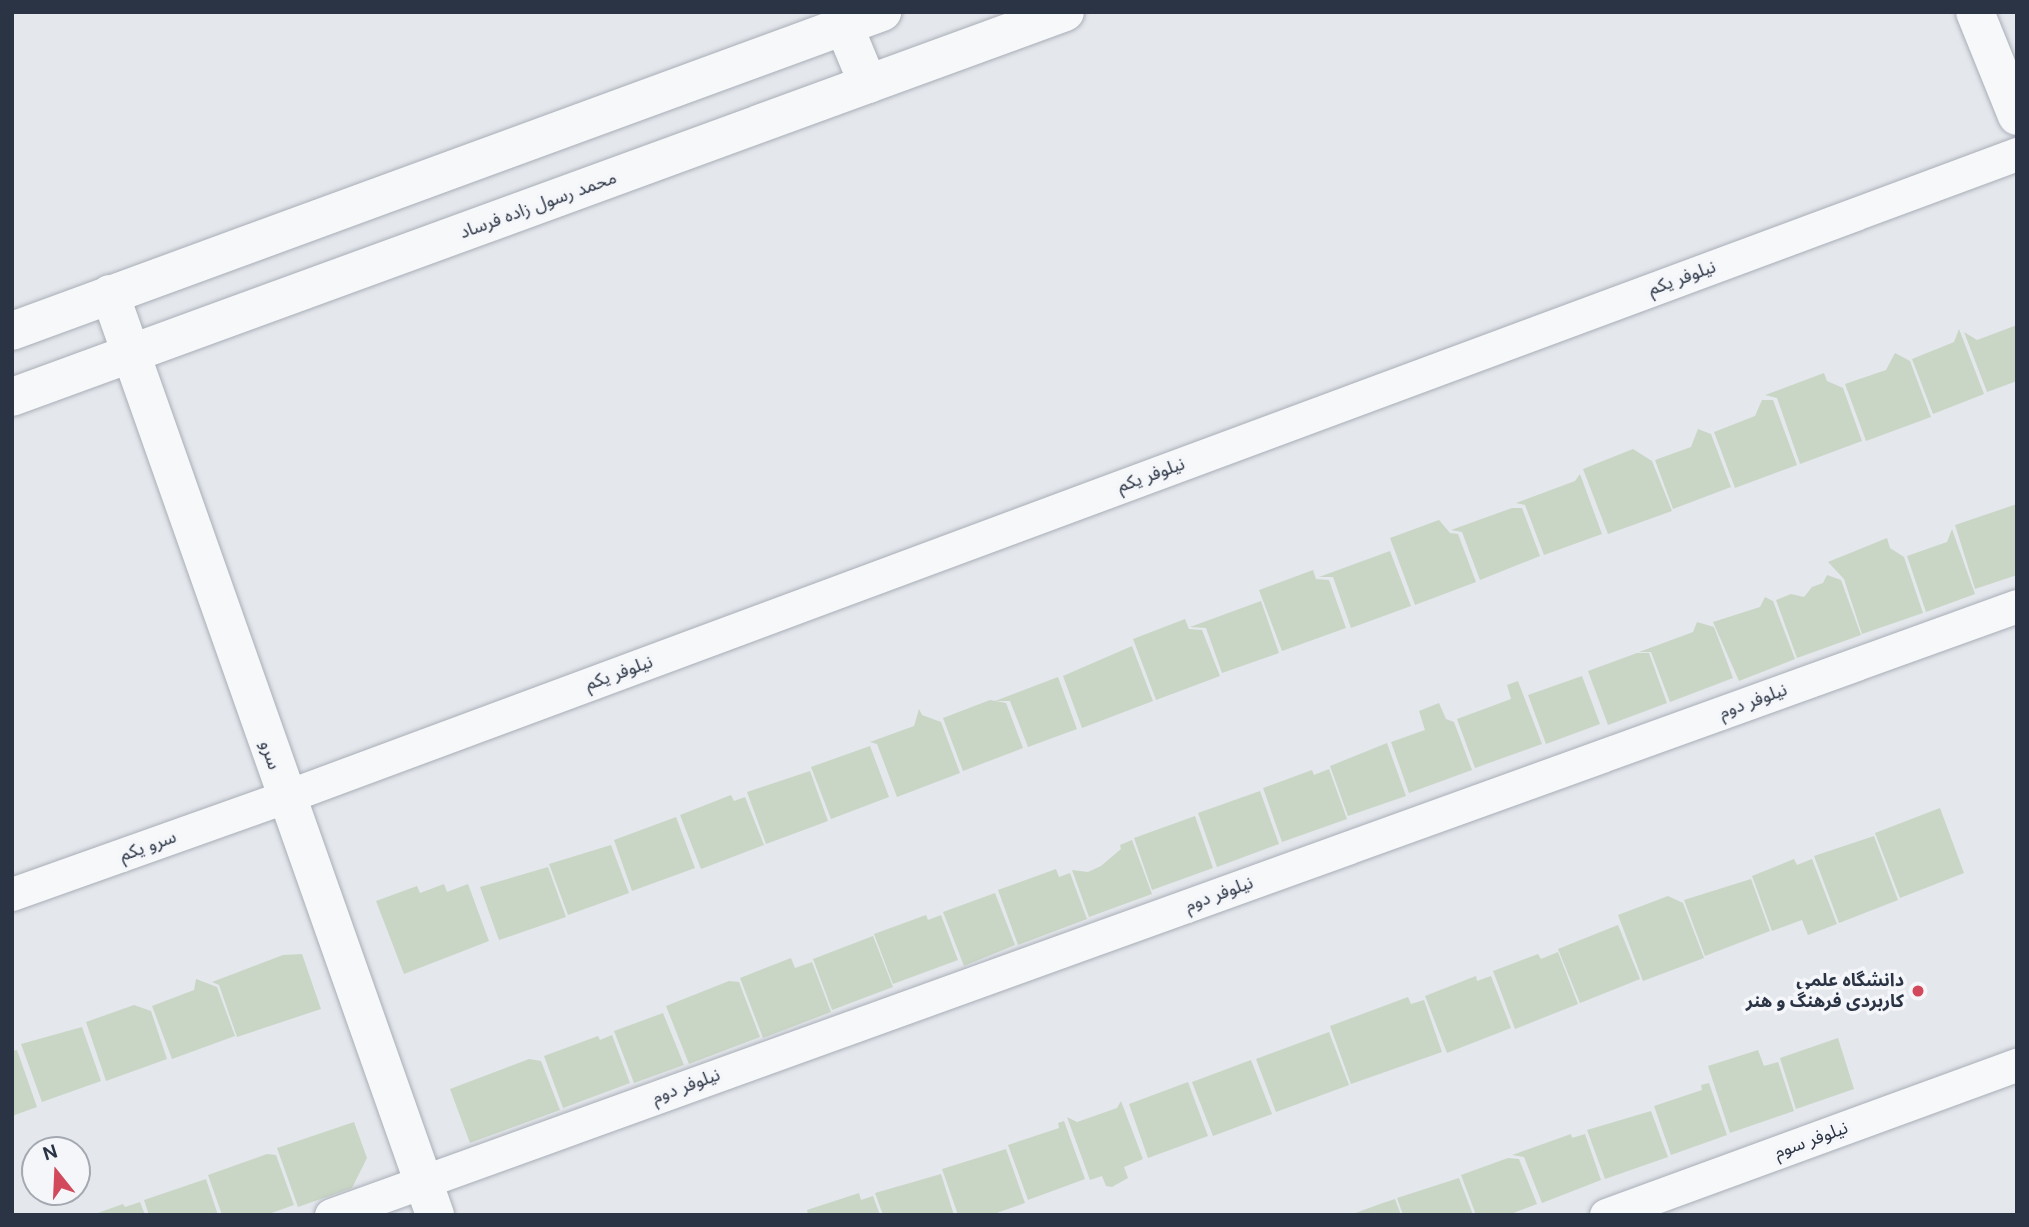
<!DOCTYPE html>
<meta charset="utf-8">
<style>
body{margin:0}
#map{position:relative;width:2029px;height:1227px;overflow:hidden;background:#e4e7ec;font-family:"DM Sans","Noto Sans Arabic",sans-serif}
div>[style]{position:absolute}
.green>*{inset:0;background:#c9d6c5}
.roads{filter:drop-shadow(0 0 2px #a9aeb7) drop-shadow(0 0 2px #a9aeb7)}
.minor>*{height:33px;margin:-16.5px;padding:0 16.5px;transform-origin:16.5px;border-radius:16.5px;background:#f7f8fa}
.tertiary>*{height:38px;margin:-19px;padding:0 19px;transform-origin:19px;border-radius:19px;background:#f7f8fa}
.dots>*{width:19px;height:19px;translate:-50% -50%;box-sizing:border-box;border:4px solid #f4f6f9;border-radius:50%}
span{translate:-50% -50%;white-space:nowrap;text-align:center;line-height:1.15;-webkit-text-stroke:7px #f4f6f9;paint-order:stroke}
.street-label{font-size:18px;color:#2b3445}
.poi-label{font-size:18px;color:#2b3445;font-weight:700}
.right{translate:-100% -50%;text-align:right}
.frame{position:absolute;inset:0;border:14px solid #2b3445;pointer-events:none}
.north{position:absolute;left:21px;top:1136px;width:70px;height:70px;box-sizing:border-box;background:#f4f6f9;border:2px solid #a4a8b1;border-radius:50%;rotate:342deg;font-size:19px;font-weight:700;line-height:28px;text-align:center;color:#2b3445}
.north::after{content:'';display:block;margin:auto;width:24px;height:32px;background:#d1495b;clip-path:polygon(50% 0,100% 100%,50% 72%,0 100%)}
</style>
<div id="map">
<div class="green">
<div style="clip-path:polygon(2017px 325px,2017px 381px,1987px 392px,1964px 332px,1977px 340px)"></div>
<div style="clip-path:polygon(1959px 329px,1984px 394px,1933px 414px,1912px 359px,1954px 342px)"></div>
<div style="clip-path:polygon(1895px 353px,1910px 361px,1931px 417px,1866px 441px,1845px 384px,1886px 370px)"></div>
<div style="clip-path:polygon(1824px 373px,1827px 381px,1843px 388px,1862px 441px,1800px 464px,1777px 398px,1765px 395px)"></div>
<div style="clip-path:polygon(1762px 400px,1773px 400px,1797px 465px,1735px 488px,1714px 432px,1755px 416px)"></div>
<div style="clip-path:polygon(1698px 429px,1711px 434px,1731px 487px,1673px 509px,1655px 460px,1691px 447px)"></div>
<div style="clip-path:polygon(1633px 449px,1652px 461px,1672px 511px,1608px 534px,1583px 469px)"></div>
<div style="clip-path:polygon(1580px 474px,1602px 534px,1544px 555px,1525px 505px,1516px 503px,1575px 481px)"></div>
<div style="clip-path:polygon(2017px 504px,2017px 575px,1975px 589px,1955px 525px)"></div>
<div style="clip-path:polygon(1512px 508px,1522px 508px,1540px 556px,1480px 580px,1462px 532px,1451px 530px)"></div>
<div style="clip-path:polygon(1439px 520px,1450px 533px,1458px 534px,1476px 582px,1415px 605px,1390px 538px)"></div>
<div style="clip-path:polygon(1952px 529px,1975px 594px,1926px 612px,1907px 556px,1947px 542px)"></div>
<div style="clip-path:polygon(1887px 538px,1890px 548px,1904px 557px,1923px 613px,1862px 634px,1844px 579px,1828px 562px)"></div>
<div style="clip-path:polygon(1390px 551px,1411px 606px,1351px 628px,1333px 577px,1319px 577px)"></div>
<div style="clip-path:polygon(1313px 570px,1316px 579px,1329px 580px,1346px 628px,1282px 651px,1259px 590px)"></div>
<div style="clip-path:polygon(1827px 575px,1841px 580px,1861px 635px,1797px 658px,1776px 600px,1791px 594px,1804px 597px,1812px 587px,1823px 583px)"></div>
<div style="clip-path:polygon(1765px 597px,1773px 601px,1795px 659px,1739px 681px,1713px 622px,1760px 607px)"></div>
<div style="clip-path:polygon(1261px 601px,1279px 653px,1222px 673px,1206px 628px,1190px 627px)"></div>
<div style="clip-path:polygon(1185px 619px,1189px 629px,1202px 630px,1220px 676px,1156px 700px,1133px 639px)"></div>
<div style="clip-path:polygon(1697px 622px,1714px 627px,1733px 678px,1670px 702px,1651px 652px,1639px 652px,1693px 632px)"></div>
<div style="clip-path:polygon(1132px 646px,1153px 701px,1082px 728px,1063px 676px)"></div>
<div style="clip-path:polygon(1637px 653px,1649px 653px,1667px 703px,1608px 725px,1588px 671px)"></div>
<div style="clip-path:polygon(1582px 676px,1600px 724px,1546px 744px,1528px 695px)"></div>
<div style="clip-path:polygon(1058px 677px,1077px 729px,1028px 747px,1010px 701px,995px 701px)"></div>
<div style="clip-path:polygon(1518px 681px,1542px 744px,1475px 768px,1457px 719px,1511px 699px,1507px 685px)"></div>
<div style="clip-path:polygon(990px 700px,1006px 703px,1023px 748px,963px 771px,943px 718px)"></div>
<div style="clip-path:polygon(1439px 703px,1446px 719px,1454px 722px,1472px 770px,1409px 793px,1391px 742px,1425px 730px,1419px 711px)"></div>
<div style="clip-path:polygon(919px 709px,922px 715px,941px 722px,960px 773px,897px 797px,877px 744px,870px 742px,914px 726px)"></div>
<div style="clip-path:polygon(1387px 743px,1406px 796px,1348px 816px,1330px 766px)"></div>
<div style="clip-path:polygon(870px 746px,889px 797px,831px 819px,811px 767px)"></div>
<div style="clip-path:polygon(1329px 769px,1347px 819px,1282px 842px,1263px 788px,1312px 770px,1314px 775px)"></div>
<div style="clip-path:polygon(810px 771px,828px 821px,766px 844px,747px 792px)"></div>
<div style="clip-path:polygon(1260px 791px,1279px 844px,1217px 867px,1198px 813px)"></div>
<div style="clip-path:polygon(731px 795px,734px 801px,745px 797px,764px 845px,701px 869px,680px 815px)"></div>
<div style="clip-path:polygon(1940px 808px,1964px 873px,1900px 898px,1875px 833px)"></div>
<div style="clip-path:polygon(1195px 816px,1213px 868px,1152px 890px,1134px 838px)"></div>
<div style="clip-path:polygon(676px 817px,695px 868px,632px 891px,614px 840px)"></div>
<div style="clip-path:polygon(1874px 836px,1898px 900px,1839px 923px,1814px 856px)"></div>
<div style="clip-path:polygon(1132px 840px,1152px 894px,1089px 917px,1072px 870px,1088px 872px,1101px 866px,1121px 849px,1120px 845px)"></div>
<div style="clip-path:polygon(611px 845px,629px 893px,568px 915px,549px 864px)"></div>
<div style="clip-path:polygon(1794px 859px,1797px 865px,1812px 859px,1837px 924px,1808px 935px,1802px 920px,1772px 931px,1752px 876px)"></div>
<div style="clip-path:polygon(548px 867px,566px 917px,499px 940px,480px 887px)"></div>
<div style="clip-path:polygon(1056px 869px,1059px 877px,1070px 873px,1087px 919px,1018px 945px,998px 890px)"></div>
<div style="clip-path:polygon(1751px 879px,1770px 931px,1705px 956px,1684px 900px)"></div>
<div style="clip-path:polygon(444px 884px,447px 892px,468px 884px,489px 941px,404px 974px,376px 901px,417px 886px,420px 893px)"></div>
<div style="clip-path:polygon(995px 893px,1015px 945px,964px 966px,943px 912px)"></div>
<div style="clip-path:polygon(1668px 896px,1683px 903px,1704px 958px,1643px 981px,1618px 915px)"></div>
<div style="clip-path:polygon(926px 915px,928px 920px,941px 915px,958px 960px,893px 984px,874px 934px)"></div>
<div style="clip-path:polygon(1618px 925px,1640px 979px,1580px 1003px,1558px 949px)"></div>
<div style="clip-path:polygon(873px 936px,893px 987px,832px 1010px,813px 959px)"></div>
<div style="clip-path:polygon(1558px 952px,1578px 1004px,1515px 1029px,1493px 971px,1538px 954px,1541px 959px)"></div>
<div style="clip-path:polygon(302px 954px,321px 1009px,237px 1037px,219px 985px,212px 982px,283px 955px)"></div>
<div style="clip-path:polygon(791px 958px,795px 968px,812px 962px,831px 1012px,763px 1038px,740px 978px)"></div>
<div style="clip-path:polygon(1476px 976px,1477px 981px,1491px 976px,1511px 1028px,1447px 1053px,1425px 996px)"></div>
<div style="clip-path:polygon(196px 979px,217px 987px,235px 1036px,172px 1059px,152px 1006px,194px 990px)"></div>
<div style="clip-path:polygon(729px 981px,739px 982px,760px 1037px,689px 1064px,666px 1006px)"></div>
<div style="clip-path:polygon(1408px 997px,1411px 1004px,1424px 1000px,1442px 1052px,1351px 1084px,1330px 1026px)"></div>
<div style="clip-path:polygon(134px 1005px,151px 1011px,167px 1059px,106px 1081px,86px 1022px)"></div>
<div style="clip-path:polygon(663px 1013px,684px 1065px,634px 1083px,614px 1031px)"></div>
<div style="clip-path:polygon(82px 1027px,101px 1081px,42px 1102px,21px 1044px)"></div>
<div style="clip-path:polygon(1329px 1032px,1349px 1085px,1276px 1112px,1256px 1059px)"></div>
<div style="clip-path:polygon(612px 1035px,630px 1083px,563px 1108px,544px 1056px,598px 1036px,600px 1040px)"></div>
<div style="clip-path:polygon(1838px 1038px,1854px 1089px,1796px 1109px,1780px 1058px)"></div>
<div style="clip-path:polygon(17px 1050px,37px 1107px,12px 1116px,12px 1051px)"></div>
<div style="clip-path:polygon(1758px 1050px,1764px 1066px,1778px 1062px,1794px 1111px,1730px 1133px,1708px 1066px)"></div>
<div style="clip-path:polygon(529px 1059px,541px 1061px,560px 1110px,470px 1143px,450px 1089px)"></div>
<div style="clip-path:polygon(1251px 1060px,1272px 1114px,1213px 1136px,1192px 1082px)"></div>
<div style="clip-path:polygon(1188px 1082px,1208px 1136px,1148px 1158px,1129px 1104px)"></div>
<div style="clip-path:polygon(1709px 1083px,1727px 1135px,1671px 1155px,1654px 1106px,1702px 1090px,1701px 1085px)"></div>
<div style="clip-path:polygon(1121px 1101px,1143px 1159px,1124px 1167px,1128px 1178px,1112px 1187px,1106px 1186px,1102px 1176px,1090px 1180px,1067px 1117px,1077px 1122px,1117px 1108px)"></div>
<div style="clip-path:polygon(1651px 1111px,1668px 1157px,1605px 1179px,1587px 1130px)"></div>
<div style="clip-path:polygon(1064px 1121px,1085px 1179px,1028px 1200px,1008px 1145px,1059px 1128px,1058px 1123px)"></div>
<div style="clip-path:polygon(354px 1122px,367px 1158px,352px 1188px,298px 1207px,277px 1148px)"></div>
<div style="clip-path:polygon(1571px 1134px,1572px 1138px,1585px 1134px,1601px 1180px,1542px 1203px,1524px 1157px,1512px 1155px)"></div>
<div style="clip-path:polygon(1006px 1149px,1025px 1203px,991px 1215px,958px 1215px,942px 1169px)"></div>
<div style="clip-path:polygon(267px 1154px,276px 1155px,294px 1205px,266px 1215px,222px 1215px,208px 1175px)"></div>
<div style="clip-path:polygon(1508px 1158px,1519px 1159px,1537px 1204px,1508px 1215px,1476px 1215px,1461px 1175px)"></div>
<div style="clip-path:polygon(941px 1174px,954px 1215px,883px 1215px,875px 1193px)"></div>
<div style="clip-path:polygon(1459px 1178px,1473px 1215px,1403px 1215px,1397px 1198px)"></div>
<div style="clip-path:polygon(206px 1179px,218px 1215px,149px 1215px,144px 1200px)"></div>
<div style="clip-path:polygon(859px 1193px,861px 1200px,873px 1196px,880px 1215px,808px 1215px,807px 1210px)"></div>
<div style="clip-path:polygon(1395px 1199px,1401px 1215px,1350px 1215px,1380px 1204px)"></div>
<div style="clip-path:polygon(140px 1202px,145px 1215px,92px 1215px,123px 1204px,125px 1207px)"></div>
</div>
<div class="roads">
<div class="minor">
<div style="left:12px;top:894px;width:290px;rotate:-19.6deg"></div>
<div style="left:285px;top:797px;width:1848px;rotate:-20.37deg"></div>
<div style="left:331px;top:1215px;width:1793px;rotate:-19.86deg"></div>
<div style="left:1606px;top:1215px;width:438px;rotate:-20.1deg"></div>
</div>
<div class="tertiary">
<div style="left:1975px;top:12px;width:112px;rotate:68deg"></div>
<div style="left:844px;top:26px;width:63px;rotate:67.5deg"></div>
<div style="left:110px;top:294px;width:977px;rotate:70.56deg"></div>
<div style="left:12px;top:331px;width:927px;rotate:-20.14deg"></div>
<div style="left:12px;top:397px;width:1121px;rotate:-20.08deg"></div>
</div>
</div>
<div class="dots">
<div style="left:1918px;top:991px;background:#d1495b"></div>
</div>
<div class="street-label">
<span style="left:538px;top:205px;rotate:-20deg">محمد رسول زاده فرساد</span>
<span style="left:1682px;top:278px;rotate:-20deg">نیلوفر یکم</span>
<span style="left:1151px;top:475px;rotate:-20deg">نیلوفر یکم</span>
<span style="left:619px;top:673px;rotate:-20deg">نیلوفر یکم</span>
<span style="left:1753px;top:701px;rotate:-20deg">نیلوفر دوم</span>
<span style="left:270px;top:755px;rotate:71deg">سرو</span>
<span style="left:148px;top:846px;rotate:-20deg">سرو یکم</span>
<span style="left:1219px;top:894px;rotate:-20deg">نیلوفر دوم</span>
<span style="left:686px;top:1086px;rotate:-20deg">نیلوفر دوم</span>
<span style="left:1811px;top:1140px;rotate:-20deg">نیلوفر سوم</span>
</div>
<div class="poi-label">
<span class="right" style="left:1904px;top:991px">دانشگاه علمی<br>کاربردی فرهنگ و هنر</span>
</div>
<div class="frame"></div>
<div class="north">N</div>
</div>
